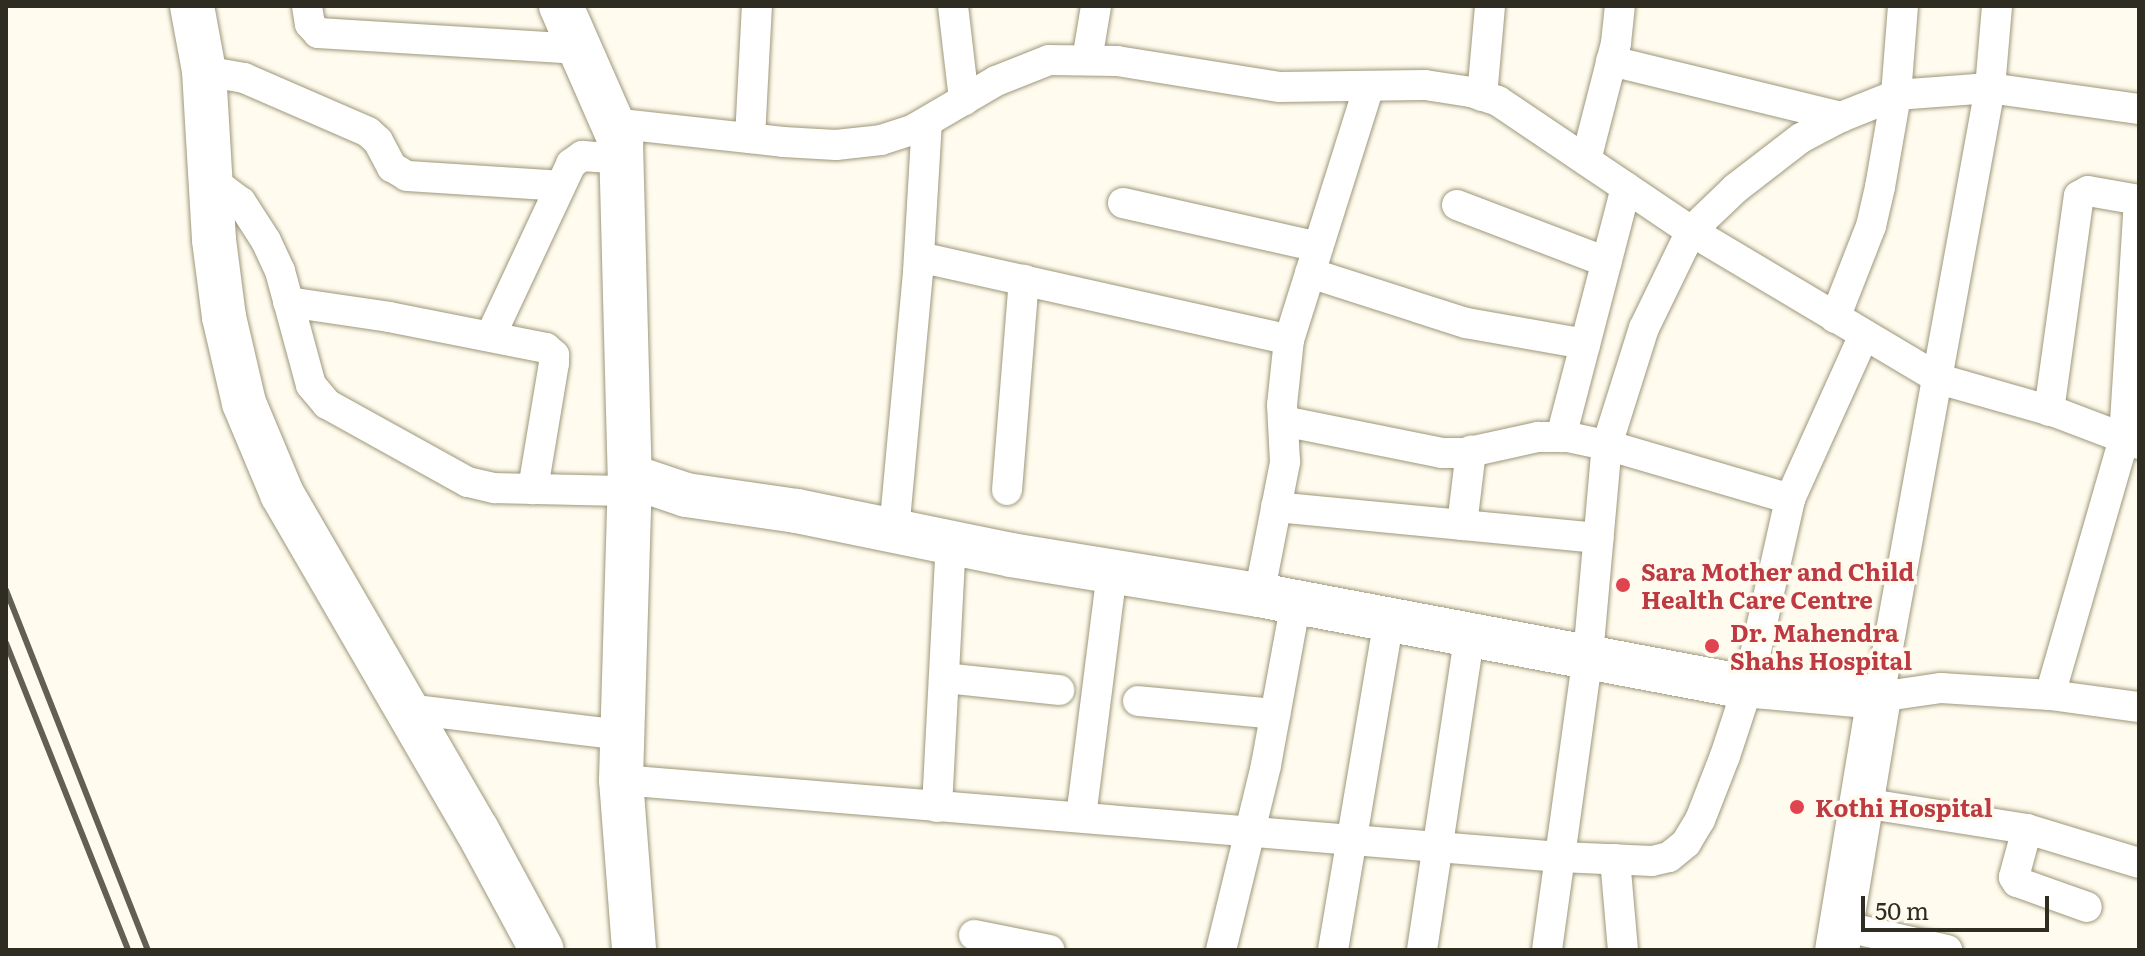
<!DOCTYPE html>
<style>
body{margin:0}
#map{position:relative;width:2145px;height:956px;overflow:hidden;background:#fffcef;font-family:Literata,serif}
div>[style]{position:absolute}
.roads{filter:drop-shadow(0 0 2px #9e977a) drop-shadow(0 0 2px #9e977a)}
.street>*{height:30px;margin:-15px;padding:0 15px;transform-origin:15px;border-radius:15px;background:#fff}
.secondary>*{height:44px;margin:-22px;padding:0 22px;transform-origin:22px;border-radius:22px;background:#fff}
.primary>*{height:44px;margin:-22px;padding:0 22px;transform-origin:22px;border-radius:22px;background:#fff}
.rail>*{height:6px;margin:-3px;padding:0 3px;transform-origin:3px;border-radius:3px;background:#626054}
.dots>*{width:22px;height:22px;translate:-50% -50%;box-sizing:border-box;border:4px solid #fffcef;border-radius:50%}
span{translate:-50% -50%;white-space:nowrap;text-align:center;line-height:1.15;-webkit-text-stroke:7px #fffcef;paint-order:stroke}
.health-label{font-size:24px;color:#be3a42;font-weight:700}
.left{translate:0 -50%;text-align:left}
.frame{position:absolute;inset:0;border:8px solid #2f2d21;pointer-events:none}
.scale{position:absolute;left:1861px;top:896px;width:188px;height:36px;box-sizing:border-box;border:4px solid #2f2d21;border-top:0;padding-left:10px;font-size:24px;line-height:28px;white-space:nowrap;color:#2f2d21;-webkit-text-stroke:6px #fffcef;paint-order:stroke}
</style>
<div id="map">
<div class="roads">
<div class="street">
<div style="left:307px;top:6px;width:18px;rotate:81deg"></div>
<div style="left:310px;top:24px;width:12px;rotate:48deg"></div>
<div style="left:318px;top:33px;width:262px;rotate:3.5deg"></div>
<div style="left:953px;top:6px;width:95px;rotate:83.3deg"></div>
<div style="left:1087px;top:60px;width:55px;rotate:-80.5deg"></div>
<div style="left:1611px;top:61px;width:237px;rotate:13.7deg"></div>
<div style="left:204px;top:71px;width:41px;rotate:9.9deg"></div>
<div style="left:244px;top:78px;width:135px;rotate:23.5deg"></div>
<div style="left:368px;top:132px;width:13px;rotate:42deg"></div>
<div style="left:378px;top:141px;width:30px;rotate:62deg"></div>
<div style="left:392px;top:167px;width:17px;rotate:31deg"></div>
<div style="left:407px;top:176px;width:153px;rotate:3.7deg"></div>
<div style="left:1482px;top:96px;width:90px;rotate:-84.9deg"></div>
<div style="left:2139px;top:109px;width:150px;rotate:-172deg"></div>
<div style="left:1990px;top:88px;width:619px;rotate:100.33deg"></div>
<div style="left:1879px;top:697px;width:63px;rotate:-8.3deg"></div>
<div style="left:1941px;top:688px;width:109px;rotate:3.7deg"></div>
<div style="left:2050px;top:695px;width:90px;rotate:7.7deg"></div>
<div style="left:612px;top:123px;width:172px;rotate:6.3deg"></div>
<div style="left:783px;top:142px;width:53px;rotate:3.2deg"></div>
<div style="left:836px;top:145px;width:45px;rotate:-6.3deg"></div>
<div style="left:881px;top:140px;width:35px;rotate:-18deg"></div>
<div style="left:914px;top:129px;width:95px;rotate:-30.3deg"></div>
<div style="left:996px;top:81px;width:57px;rotate:-21.6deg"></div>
<div style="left:1049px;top:60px;width:68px;rotate:0.8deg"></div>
<div style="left:1117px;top:61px;width:165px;rotate:9.1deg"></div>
<div style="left:1280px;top:87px;width:145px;rotate:-0.8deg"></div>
<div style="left:1425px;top:85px;width:47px;rotate:8.7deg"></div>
<div style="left:1471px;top:92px;width:28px;rotate:18deg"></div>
<div style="left:1498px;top:101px;width:233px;rotate:34deg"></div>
<div style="left:1691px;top:231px;width:289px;rotate:30.8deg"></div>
<div style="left:1939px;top:379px;width:121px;rotate:15.9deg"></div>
<div style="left:2055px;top:412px;width:90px;rotate:20.9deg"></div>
<div style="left:750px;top:138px;width:132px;rotate:-87deg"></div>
<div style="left:1586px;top:160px;width:121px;rotate:-75.6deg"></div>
<div style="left:1616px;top:43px;width:37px;rotate:-84deg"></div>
<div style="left:210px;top:179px;width:39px;rotate:37deg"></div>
<div style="left:241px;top:202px;width:46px;rotate:57.3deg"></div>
<div style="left:266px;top:241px;width:33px;rotate:65deg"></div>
<div style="left:280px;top:271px;width:118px;rotate:74.8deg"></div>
<div style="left:311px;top:385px;width:25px;rotate:50deg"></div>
<div style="left:327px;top:404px;width:161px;rotate:29deg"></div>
<div style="left:468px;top:482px;width:28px;rotate:13deg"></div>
<div style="left:495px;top:488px;width:135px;rotate:1.3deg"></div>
<div style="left:1123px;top:203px;width:200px;rotate:12.7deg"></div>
<div style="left:1457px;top:205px;width:160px;rotate:20.9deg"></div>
<div style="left:919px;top:257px;width:379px;rotate:12.6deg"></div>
<div style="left:1310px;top:273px;width:164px;rotate:17.8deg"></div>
<div style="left:1466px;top:323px;width:121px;rotate:10deg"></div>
<div style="left:288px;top:302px;width:102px;rotate:8.4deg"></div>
<div style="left:389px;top:317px;width:160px;rotate:11.2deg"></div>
<div style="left:546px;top:348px;width:11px;rotate:41deg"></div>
<div style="left:554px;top:355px;width:8px;rotate:90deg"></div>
<div style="left:554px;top:363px;width:128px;rotate:99.5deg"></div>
<div style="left:1835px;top:318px;width:99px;rotate:-68.6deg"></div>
<div style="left:1871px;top:226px;width:40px;rotate:-77deg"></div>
<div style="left:1880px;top:187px;width:93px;rotate:-80.1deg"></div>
<div style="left:1896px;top:95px;width:89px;rotate:-85.5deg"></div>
<div style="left:491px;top:335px;width:189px;rotate:-64.9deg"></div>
<div style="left:571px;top:164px;width:14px;rotate:-36deg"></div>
<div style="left:582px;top:156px;width:39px;rotate:4deg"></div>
<div style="left:2049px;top:411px;width:217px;rotate:-82.1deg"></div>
<div style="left:2079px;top:196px;width:10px;rotate:-29deg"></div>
<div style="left:2088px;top:191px;width:52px;rotate:10deg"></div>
<div style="left:1283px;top:421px;width:161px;rotate:11.4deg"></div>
<div style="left:1441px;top:453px;width:24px"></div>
<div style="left:1465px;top:453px;width:75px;rotate:-12.4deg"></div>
<div style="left:1538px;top:437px;width:30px"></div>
<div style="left:1568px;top:437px;width:40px;rotate:12deg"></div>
<div style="left:1607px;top:445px;width:191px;rotate:16.4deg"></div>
<div style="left:1561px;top:437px;width:258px;rotate:-75.4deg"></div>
<div style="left:1007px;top:490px;width:211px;rotate:-85.4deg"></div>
<div style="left:1276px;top:507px;width:324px;rotate:5.5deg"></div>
<div style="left:1462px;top:525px;width:75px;rotate:-83.1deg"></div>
<div style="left:894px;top:531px;width:260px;rotate:-84.7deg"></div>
<div style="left:918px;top:272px;width:150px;rotate:-86.6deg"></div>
<div style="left:1259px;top:595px;width:136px;rotate:-78.9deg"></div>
<div style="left:1285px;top:462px;width:57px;rotate:-93deg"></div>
<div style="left:1282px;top:405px;width:65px;rotate:-83.9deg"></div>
<div style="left:1289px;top:340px;width:266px;rotate:-72.5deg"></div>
<div style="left:944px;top:678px;width:116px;rotate:6deg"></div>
<div style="left:2050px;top:695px;width:267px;rotate:-73.9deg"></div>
<div style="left:2124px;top:438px;width:238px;rotate:-86.4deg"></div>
<div style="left:1138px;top:701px;width:138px;rotate:5.4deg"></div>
<div style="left:407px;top:709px;width:217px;rotate:6.9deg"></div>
<div style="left:621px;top:780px;width:942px;rotate:4.69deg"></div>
<div style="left:1560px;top:857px;width:92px;rotate:2.5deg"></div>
<div style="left:1652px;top:861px;width:17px;rotate:-13deg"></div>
<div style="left:1669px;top:857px;width:22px;rotate:-39deg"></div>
<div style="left:1686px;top:843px;width:27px;rotate:-59deg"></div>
<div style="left:1700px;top:820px;width:69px;rotate:-68.7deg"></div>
<div style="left:1725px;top:756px;width:74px;rotate:-71.8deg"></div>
<div style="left:1748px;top:686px;width:192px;rotate:-77.3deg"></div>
<div style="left:1790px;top:499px;width:180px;rotate:-65.7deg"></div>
<div style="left:1863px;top:803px;width:166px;rotate:9deg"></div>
<div style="left:2027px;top:829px;width:117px;rotate:16.9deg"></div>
<div style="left:937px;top:807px;width:264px;rotate:-87deg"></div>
<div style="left:1081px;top:817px;width:248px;rotate:-82.8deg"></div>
<div style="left:2027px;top:829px;width:50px;rotate:105.2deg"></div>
<div style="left:2014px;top:877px;width:6px;rotate:59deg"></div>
<div style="left:2017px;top:882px;width:74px;rotate:19.7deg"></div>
<div style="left:1615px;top:859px;width:91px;rotate:85deg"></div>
<div style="left:1842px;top:926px;width:108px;rotate:12.9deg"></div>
<div style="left:974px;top:935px;width:77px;rotate:11.2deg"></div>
<div style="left:1221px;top:950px;width:190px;rotate:-76.3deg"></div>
<div style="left:1266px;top:765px;width:167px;rotate:-79.6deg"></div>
<div style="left:1333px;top:950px;width:337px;rotate:-80.4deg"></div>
<div style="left:1422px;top:950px;width:320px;rotate:-81.4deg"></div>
<div style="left:1547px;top:950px;width:297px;rotate:-82.1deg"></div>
<div style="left:1588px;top:656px;width:212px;rotate:-84.9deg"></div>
<div style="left:1607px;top:445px;width:123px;rotate:-72.5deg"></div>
<div style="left:1644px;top:328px;width:108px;rotate:-64.1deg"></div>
<div style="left:1691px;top:231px;width:62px;rotate:-43.7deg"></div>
<div style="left:1736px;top:188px;width:82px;rotate:-37.6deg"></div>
<div style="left:1801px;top:138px;width:45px;rotate:-27.7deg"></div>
<div style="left:1841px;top:117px;width:59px;rotate:-21.8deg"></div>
<div style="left:1896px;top:95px;width:94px;rotate:-4.3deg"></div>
<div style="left:1990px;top:88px;width:82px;rotate:-85.1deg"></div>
</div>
<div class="secondary">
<div style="left:561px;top:6px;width:150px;rotate:66.3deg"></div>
<div style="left:621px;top:143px;width:333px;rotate:88.5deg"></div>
<div style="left:630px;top:476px;width:304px;rotate:91.7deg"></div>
<div style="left:621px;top:780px;width:170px;rotate:85.6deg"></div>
<div style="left:630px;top:476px;width:59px;rotate:18.7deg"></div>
<div style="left:686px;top:495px;width:112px;rotate:8.2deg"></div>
<div style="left:797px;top:511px;width:218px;rotate:11.6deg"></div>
<div style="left:1011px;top:555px;width:251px;rotate:9.2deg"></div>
<div style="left:1259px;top:595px;width:481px;rotate:10.7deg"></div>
<div style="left:1732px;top:684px;width:148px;rotate:5.1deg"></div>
<div style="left:1879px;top:697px;width:256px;rotate:99.4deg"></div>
</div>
<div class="primary">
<div style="left:192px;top:6px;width:66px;rotate:79.5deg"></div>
<div style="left:204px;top:71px;width:169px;rotate:86.6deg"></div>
<div style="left:214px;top:240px;width:78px;rotate:82.6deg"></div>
<div style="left:224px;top:317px;width:88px;rotate:76.9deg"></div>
<div style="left:244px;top:403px;width:99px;rotate:67.3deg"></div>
<div style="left:282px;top:494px;width:388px;rotate:59.9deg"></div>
<div style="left:477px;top:830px;width:136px;rotate:61.6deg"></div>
</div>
</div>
<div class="rail">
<div style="left:6px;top:590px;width:387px;rotate:68.5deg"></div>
<div style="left:6px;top:643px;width:330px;rotate:68.3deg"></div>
</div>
<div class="dots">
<div style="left:1623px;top:585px;background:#e0444e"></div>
<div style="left:1712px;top:646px;background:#e0444e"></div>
<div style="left:1797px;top:807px;background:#e0444e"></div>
</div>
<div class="health-label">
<span class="left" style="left:1641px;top:585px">Sara Mother and Child<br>Health Care Centre</span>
<span class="left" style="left:1730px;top:646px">Dr. Mahendra<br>Shahs Hospital</span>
<span class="left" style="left:1815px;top:807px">Kothi Hospital</span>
</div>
<div class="frame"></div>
<div class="scale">50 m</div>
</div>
